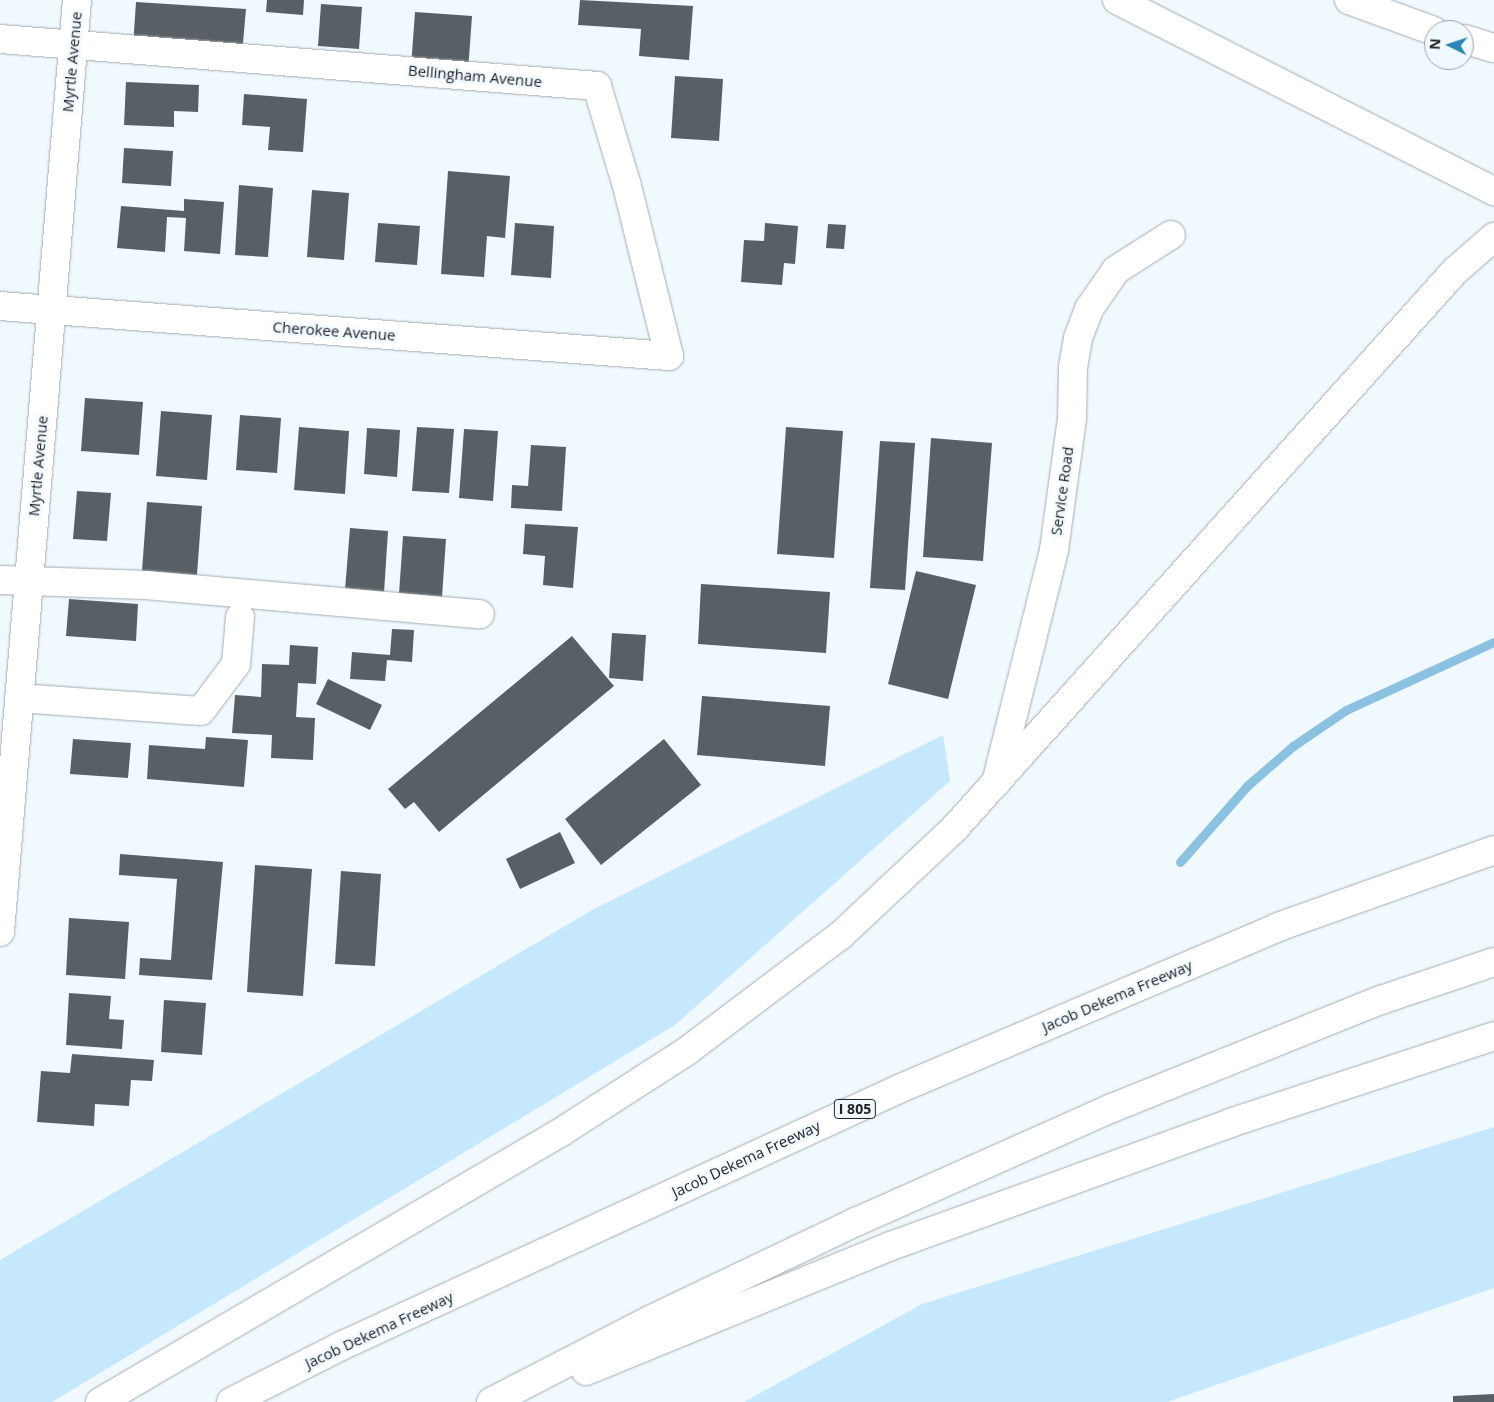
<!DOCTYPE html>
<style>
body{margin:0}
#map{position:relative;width:1494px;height:1402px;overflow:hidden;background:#f0f9fe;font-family:"Open Sans",sans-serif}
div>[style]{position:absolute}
.green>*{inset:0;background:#c6e8fd}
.stream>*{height:9px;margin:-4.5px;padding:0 4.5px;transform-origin:4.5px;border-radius:4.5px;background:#8bc1e1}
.building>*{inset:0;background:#596065}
.roads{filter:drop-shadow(0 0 1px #a4acb1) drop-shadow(0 0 1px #a4acb1)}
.minor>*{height:28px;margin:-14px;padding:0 14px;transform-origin:14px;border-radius:14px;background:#fff}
.highway>*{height:28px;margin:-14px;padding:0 14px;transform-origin:14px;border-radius:14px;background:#fff}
span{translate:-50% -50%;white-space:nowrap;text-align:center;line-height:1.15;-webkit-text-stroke:5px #f0f9fe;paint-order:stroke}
.shield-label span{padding:1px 4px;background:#f0f9fe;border:1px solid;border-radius:4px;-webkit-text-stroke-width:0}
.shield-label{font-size:14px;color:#1e2123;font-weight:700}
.street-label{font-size:15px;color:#1e2123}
.north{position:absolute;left:1424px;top:20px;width:50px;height:50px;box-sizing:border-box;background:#f0f9fe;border:1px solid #9ca3a6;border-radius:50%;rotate:274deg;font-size:14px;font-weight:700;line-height:20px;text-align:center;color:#1e2123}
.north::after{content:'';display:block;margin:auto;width:18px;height:22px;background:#2c86b4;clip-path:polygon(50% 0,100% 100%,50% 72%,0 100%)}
</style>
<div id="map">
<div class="green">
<div style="clip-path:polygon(943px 735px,950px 781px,675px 1025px,52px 1402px,0 1402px,0 1260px,592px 910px)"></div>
<div style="clip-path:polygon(1494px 1127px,1494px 1288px,1167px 1402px,744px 1402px,922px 1304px)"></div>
</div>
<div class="stream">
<div style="left:1180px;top:862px;width:103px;rotate:-48.6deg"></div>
<div style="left:1248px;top:785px;width:60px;rotate:-40.9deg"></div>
<div style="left:1293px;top:746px;width:64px;rotate:-34.2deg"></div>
<div style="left:1346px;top:710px;width:163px;rotate:-24.7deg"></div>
</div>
<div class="building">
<div style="clip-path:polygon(267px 0,304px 0,303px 15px,266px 12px)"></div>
<div style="clip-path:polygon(580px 0,693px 6px,689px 60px,639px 56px,641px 29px,578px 25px)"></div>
<div style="clip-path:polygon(136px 2px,246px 9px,242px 54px,133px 46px)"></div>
<div style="clip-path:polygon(321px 4px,362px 7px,359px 49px,318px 46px)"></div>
<div style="clip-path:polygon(415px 12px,472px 16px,468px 71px,411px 67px)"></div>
<div style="clip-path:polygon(675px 76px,723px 79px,719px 141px,671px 138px)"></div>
<div style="clip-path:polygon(126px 82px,199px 85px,198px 112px,174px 111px,174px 127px,124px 125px)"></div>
<div style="clip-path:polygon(244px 94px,307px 99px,303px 152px,268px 150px,270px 127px,242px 125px)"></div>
<div style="clip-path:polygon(124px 148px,173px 151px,171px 186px,122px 183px)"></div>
<div style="clip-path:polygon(448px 171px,510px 176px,505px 238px,487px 236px,484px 277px,441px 274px)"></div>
<div style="clip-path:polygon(239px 185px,273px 188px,268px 257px,235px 255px)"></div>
<div style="clip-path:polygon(312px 190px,349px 193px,344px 260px,307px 257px)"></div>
<div style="clip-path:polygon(184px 199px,224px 202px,220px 254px,184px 251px,186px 218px,167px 217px,165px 252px,117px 248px,121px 206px,184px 211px)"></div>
<div style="clip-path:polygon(378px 223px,420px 226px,417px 265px,375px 262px)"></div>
<div style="clip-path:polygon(515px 223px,554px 226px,551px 278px,511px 275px)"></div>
<div style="clip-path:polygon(765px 223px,798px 226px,795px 264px,784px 263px,782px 285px,741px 282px,744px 240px,764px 241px)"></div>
<div style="clip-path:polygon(828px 224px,846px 225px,844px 249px,826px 248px)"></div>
<div style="clip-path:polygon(85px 398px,143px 402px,139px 455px,81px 451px)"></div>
<div style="clip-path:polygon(161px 411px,212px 415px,207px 480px,156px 476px)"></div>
<div style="clip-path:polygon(240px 415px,281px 418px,277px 473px,236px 470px)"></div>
<div style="clip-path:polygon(299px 427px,349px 431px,345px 494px,294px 490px)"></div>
<div style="clip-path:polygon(417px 427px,454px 429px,449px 493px,412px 491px)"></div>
<div style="clip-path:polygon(786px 427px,843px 431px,834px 558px,777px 554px)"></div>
<div style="clip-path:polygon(367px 428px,400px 430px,397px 477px,364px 474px)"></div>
<div style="clip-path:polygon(464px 429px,498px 431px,493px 501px,459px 498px)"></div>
<div style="clip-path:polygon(931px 438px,992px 443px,983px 561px,923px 557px)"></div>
<div style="clip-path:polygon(880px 441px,915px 443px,905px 590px,870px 588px)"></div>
<div style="clip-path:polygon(531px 445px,566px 447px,562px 511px,511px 508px,512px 485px,528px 486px)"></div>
<div style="clip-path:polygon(77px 491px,111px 493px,107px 541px,73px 539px)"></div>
<div style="clip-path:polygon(147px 502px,202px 506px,197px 575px,142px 571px)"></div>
<div style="clip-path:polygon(525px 524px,578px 527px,573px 588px,543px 585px,545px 556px,523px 554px)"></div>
<div style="clip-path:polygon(350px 528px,388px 531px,384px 593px,345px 590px)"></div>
<div style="clip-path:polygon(403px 536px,446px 539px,442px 597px,399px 594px)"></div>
<div style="clip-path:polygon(916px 571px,976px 585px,948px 699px,888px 684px)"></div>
<div style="clip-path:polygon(701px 584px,830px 592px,826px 653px,698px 644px)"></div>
<div style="clip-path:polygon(69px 599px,138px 604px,136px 641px,66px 636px)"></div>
<div style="clip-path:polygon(392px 629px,414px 630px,412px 662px,387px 660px,385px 681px,350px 679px,352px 652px,390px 655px)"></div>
<div style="clip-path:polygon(612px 633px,646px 635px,643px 681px,609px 678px)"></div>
<div style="clip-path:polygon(572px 636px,614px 686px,439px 832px,414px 802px,405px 809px,388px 789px)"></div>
<div style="clip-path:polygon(290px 645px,318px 647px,316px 684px,298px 683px,296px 717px,315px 718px,313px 760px,271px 758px,272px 735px,232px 733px,235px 695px,261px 697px,262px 664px,289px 665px)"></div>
<div style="clip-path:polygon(328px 679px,382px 705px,370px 730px,316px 704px)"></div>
<div style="clip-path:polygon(702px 696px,830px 706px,825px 766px,697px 755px)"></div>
<div style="clip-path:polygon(206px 737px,248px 740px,244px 787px,147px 779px,149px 745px,205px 749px)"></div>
<div style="clip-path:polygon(73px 739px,131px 743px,128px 778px,70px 774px)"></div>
<div style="clip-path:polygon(664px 739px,701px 785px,601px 865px,565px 819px)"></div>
<div style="clip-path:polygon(560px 832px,575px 863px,520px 889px,506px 859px)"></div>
<div style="clip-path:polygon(120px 854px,223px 862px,212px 980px,139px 975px,140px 958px,171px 960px,177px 879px,119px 875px)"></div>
<div style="clip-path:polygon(255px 865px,312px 869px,303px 996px,247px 992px)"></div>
<div style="clip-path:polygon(341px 871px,381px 874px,375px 966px,335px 964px)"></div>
<div style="clip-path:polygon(69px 918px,129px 922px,125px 979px,66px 975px)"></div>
<div style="clip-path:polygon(69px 993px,111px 996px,109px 1019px,124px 1020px,122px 1049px,66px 1045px)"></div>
<div style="clip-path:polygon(164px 1000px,206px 1003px,202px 1055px,161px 1052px)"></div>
<div style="clip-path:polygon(72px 1054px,154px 1060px,152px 1081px,131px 1080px,129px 1106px,95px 1104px,94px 1126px,37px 1122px,41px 1071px,70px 1073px)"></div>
<div style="clip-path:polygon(1494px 1394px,1494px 1402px,1453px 1402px,1453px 1396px)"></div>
</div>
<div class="roads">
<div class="minor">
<div style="left:0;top:39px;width:599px;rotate:4.5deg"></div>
<div style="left:597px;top:86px;width:104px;rotate:73.3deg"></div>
<div style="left:627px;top:186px;width:175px;rotate:76.1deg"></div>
<div style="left:669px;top:356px;width:671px;rotate:-175.73deg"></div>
<div style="left:0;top:580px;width:146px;rotate:2deg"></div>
<div style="left:146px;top:585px;width:335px;rotate:5deg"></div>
<div style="left:19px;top:698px;width:182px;rotate:4.1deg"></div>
<div style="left:201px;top:711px;width:59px;rotate:-53.3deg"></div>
<div style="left:236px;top:664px;width:47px;rotate:-85.1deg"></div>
<div style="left:996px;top:783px;width:240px;rotate:-76deg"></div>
<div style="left:1054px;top:550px;width:132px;rotate:-82.2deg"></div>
<div style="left:1072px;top:419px;width:52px;rotate:-88.9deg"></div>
<div style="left:1073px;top:367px;width:29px;rotate:-80deg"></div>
<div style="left:1078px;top:338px;width:31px;rotate:-69deg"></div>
<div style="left:1089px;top:309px;width:47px;rotate:-55.3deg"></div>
<div style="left:1116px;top:270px;width:65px;rotate:-32.5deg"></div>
<div style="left:0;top:932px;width:935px;rotate:-85.28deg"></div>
</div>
<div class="highway">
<div style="left:1117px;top:0;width:423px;rotate:26.9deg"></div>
<div style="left:1349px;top:0;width:90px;rotate:20deg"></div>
<div style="left:1464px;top:39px;width:31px;rotate:17deg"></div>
<div style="left:586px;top:1371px;width:330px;rotate:-22.3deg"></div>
<div style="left:891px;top:1246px;width:361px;rotate:-19.9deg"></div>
<div style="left:1230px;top:1123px;width:278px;rotate:-18.2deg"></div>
<div style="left:100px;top:1402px;width:536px;rotate:-30.34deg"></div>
<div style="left:563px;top:1131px;width:148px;rotate:-32.8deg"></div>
<div style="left:687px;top:1051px;width:193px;rotate:-37deg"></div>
<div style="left:841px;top:935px;width:154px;rotate:-43.2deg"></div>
<div style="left:953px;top:830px;width:751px;rotate:-48.08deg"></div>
<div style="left:1455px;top:271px;width:52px;rotate:-41.1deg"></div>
<div style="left:231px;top:1402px;width:123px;rotate:-27deg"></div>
<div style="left:341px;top:1346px;width:614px;rotate:-24.73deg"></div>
<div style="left:899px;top:1089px;width:412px;rotate:-23.1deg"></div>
<div style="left:1278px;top:927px;width:229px;rotate:-19.6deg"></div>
<div style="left:491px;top:1402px;width:179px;rotate:-27.3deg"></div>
<div style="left:650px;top:1320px;width:230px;rotate:-25.5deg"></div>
<div style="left:858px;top:1221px;width:278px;rotate:-24deg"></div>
<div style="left:1112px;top:1108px;width:290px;rotate:-21.9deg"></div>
<div style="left:1381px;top:1000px;width:119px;rotate:-18.6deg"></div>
</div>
</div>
<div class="shield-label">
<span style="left:855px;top:1109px">I 805</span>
</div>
<div class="street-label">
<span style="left:72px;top:62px;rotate:-85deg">Myrtle Avenue</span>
<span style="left:475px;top:76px;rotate:5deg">Bellingham Avenue</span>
<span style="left:334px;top:331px;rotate:4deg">Cherokee Avenue</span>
<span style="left:38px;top:466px;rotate:-85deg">Myrtle Avenue</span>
<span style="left:1062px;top:491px;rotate:-82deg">Service Road</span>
<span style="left:1117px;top:996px;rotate:-23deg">Jacob Dekema Freeway</span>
<span style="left:746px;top:1159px;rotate:-25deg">Jacob Dekema Freeway</span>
<span style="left:379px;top:1330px;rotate:-25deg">Jacob Dekema Freeway</span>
</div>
<div class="north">N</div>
</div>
